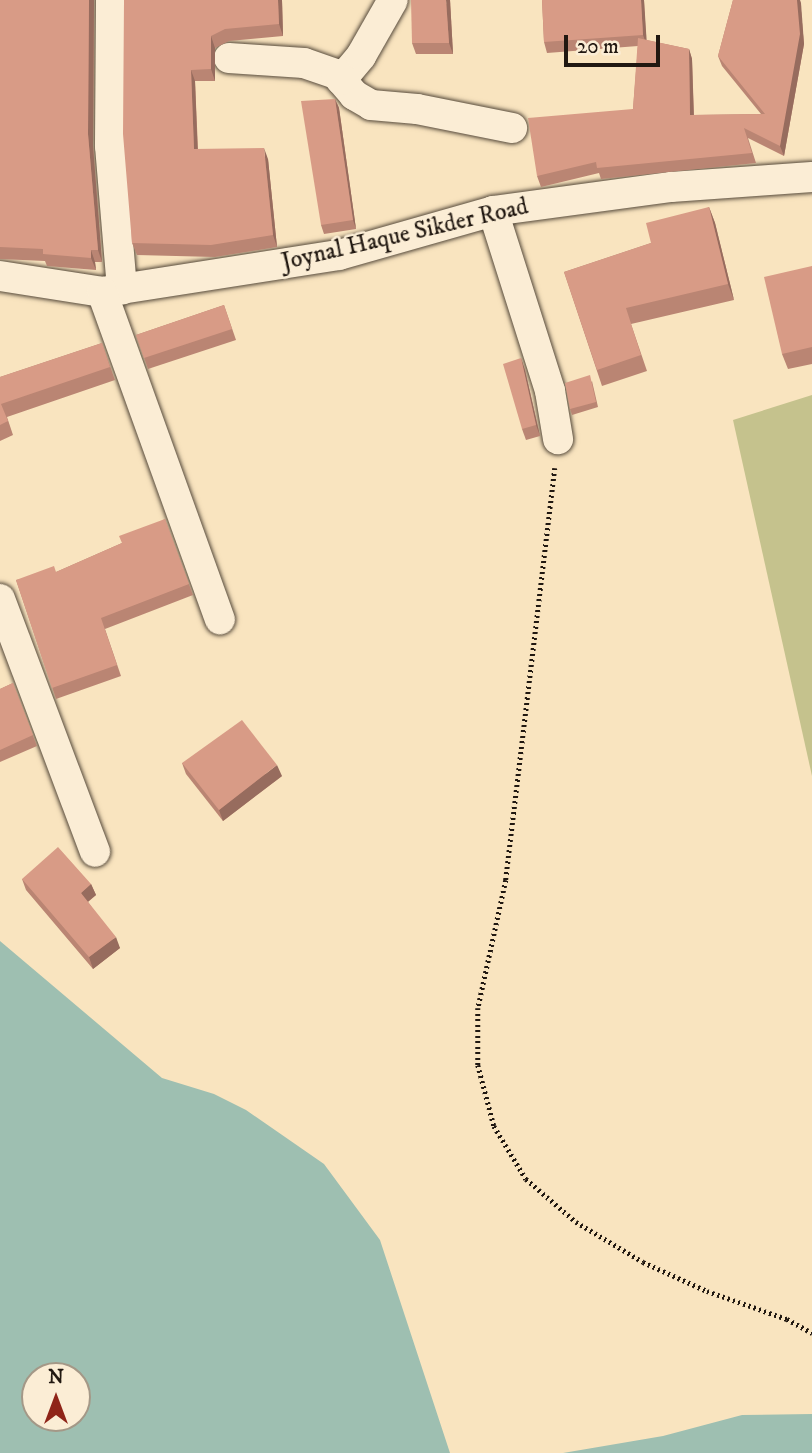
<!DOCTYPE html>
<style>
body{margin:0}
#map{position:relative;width:812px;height:1453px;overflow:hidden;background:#f9e4bf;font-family:"IM FELL DW Pica",serif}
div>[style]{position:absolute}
.green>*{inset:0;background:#c5c28d}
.water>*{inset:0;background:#9ebfb1}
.path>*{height:4.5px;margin-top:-2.25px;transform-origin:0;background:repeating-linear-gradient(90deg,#211811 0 2px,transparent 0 5.5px)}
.roads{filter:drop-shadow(0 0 2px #574b3c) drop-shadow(0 0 2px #574b3c)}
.minor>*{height:30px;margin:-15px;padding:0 15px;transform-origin:15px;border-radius:15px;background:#fbedd5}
.wall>*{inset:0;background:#ba8573}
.shaded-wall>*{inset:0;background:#976c5e}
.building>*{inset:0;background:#d89b86}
span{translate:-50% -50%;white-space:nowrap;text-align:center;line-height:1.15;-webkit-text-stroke:5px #fbedd5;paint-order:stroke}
.street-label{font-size:24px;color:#211811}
.north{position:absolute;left:21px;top:1362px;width:70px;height:70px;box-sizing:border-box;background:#fbedd5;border:2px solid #a49887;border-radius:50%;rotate:0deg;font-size:19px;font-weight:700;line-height:28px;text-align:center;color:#211811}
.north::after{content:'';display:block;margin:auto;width:24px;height:32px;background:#8f2418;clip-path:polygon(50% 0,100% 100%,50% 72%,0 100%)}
.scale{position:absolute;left:564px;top:35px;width:96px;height:32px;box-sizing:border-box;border:4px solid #211811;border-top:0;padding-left:9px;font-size:21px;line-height:24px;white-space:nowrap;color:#211811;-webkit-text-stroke:5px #fbedd5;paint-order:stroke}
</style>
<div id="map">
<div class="green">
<div style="clip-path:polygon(812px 395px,812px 776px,733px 420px)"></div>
</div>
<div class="water">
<div style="clip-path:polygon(evenodd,0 941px,162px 1078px,214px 1094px,246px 1110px,324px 1164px,380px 1240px,450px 1453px,0 1453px,0 941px,77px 1376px,77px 1418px,35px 1418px,35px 1376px,77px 1376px)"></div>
<div style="clip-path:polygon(812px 1414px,812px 1453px,563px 1453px,663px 1436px,742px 1415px)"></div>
</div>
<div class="path">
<div style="left:555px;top:468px;width:415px;rotate:96.8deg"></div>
<div style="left:506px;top:880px;width:131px;rotate:102.3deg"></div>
<div style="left:478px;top:1008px;width:57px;rotate:90deg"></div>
<div style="left:478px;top:1065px;width:63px;rotate:75.3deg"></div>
<div style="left:494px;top:1126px;width:62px;rotate:58.9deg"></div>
<div style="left:526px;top:1179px;width:66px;rotate:40.7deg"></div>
<div style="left:576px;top:1222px;width:78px;rotate:30.8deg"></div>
<div style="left:643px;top:1262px;width:70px;rotate:24.4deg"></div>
<div style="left:707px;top:1291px;width:85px;rotate:19.3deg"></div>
<div style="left:787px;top:1319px;width:29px;rotate:29deg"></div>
</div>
<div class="roads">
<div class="minor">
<div style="left:111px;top:0;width:146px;rotate:90.4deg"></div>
<div style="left:110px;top:146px;width:144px;rotate:85.2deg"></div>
<div style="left:229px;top:58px;width:75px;rotate:3.8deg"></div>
<div style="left:304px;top:63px;width:34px;rotate:19deg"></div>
<div style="left:336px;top:74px;width:28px;rotate:49deg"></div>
<div style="left:354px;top:95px;width:20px;rotate:30deg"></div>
<div style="left:371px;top:105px;width:46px;rotate:5deg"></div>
<div style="left:417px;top:109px;width:97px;rotate:11.3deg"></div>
<div style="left:341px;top:80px;width:31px;rotate:-50deg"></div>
<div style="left:361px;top:56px;width:64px;rotate:-60.3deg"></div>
<div style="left:493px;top:211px;width:189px;rotate:72.4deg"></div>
<div style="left:550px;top:391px;width:49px;rotate:80.5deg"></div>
<div style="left:0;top:276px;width:103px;rotate:8.9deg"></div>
<div style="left:102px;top:292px;width:240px;rotate:-8.9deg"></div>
<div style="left:339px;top:255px;width:160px;rotate:-15.9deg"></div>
<div style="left:493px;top:211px;width:180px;rotate:-7.7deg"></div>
<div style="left:671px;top:187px;width:141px;rotate:-4.1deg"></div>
<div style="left:102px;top:292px;width:348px;rotate:70.2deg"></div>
<div style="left:0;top:599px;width:270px;rotate:69.4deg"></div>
</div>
</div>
<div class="wall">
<div style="clip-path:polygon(0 0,94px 0,93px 146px,102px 262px,95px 262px,96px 270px,47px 266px,45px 261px,0 259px)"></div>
<div style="clip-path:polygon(124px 0,282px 0,283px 36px,229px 41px,215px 48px,215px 81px,195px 81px,198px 149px,268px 159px,277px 247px,215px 257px,137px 255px,132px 243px)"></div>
<div style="clip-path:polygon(450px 0,453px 54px,416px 54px,412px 43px)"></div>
<div style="clip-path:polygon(542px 0,644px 0,646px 40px,689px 49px,692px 59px,694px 115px,761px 114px,722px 66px,718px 56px,733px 0,800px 0,804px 44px,784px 156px,748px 138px,756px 163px,601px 179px,599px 173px,541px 187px,537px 176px,633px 109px,638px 46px,547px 53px,544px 42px)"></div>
<div style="clip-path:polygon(335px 99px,339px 108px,356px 229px,324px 234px,321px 225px)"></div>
<div style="clip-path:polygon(709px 207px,715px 223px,734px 300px,631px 324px,647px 371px,602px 386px,564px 272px,651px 243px)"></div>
<div style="clip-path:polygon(812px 266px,812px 364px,788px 369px,782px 354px)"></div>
<div style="clip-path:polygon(224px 305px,236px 340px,148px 369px,136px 335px)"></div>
<div style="clip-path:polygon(102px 343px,115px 380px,7px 417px,13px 435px,0 441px,0 377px)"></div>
<div style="clip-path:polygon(521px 358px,525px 370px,540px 436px,526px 440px,522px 429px)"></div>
<div style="clip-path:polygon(592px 381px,598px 407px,572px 415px,570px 409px)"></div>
<div style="clip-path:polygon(165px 519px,193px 595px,105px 629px,121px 676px,56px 699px,16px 580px,56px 572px,122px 543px)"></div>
<div style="clip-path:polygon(13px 683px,37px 746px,0 762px,0 689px)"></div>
<div style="clip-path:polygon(182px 763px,282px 776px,223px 821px,186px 774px)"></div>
<div style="clip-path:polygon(22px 879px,91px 884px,96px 895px,88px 902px,120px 948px,93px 969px,26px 890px)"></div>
</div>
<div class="shaded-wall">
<div style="clip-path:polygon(89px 0,94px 0,93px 146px,102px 262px,98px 250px,88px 134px)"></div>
<div style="clip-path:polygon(278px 0,282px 0,283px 36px,279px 24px)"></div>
<div style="clip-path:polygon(446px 0,450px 0,453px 54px,449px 43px)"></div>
<div style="clip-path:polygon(641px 0,644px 0,647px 46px,643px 35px)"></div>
<div style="clip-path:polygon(797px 0,800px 0,801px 3px,804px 44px,784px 156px,780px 146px)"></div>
<div style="clip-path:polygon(211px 36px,215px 48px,215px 81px,211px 69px)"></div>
<div style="clip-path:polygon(689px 49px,692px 59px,694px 125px,690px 115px)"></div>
<div style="clip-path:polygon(191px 70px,195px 81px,198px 161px,194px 149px)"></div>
<div style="clip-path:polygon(335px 99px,339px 108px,356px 229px,353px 220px)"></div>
<div style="clip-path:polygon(264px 148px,268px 159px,277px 247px,273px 235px)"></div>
<div style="clip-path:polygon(709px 207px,715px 223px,734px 300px,728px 284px)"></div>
<div style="clip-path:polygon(91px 250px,95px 262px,96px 270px,91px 258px)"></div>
<div style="clip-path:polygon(521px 358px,525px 370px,540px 436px,536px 425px)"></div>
<div style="clip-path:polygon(277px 765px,282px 776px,223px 821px,219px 810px)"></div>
<div style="clip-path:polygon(91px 884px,96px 895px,85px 904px,81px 893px)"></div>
<div style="clip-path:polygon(116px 937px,120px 948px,93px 969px,89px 957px)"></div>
</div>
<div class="building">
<div style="clip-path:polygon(0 0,89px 0,88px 134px,98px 250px,91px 250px,91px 258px,43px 254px,43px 249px,0 247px)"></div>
<div style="clip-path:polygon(124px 0,278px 0,279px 24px,225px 29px,211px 36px,211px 69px,191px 70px,194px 149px,264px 148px,273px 235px,211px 245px,132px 243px,123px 134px)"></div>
<div style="clip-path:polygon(411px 0,446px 0,449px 43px,412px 43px)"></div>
<div style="clip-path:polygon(542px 0,641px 0,643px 35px,544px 42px)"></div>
<div style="clip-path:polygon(733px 0,797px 0,800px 34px,780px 146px,744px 128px,752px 153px,597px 168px,596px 162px,537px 176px,528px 118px,633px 109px,638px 38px,689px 49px,690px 115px,765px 114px,718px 56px)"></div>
<div style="clip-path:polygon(335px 99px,353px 220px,321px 225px,301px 101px)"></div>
<div style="clip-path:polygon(709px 207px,728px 284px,626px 308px,641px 355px,597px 370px,564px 272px,651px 243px,646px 223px)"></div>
<div style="clip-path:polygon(812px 266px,812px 347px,782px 354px,764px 277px)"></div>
<div style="clip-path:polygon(224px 305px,232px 329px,144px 358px,136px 335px)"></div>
<div style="clip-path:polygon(102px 343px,110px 367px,1px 404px,8px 421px,0 425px,0 377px)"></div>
<div style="clip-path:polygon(521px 358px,536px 425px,522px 429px,503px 364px)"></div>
<div style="clip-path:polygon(590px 375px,596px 402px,570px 409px,565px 383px)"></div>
<div style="clip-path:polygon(165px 519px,189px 584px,101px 618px,117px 665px,52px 688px,16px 580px,54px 566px,56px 572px,122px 543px,119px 536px)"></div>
<div style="clip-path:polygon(13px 683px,33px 735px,0 750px,0 689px)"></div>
<div style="clip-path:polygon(242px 720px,277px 765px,219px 810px,182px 763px)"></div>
<div style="clip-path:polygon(58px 847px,91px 884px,81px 893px,116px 937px,89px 957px,22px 879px)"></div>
</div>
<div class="street-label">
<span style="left:405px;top:235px;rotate:-13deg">Joynal Haque Sikder Road</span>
</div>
<div class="north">N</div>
<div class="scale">20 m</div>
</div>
